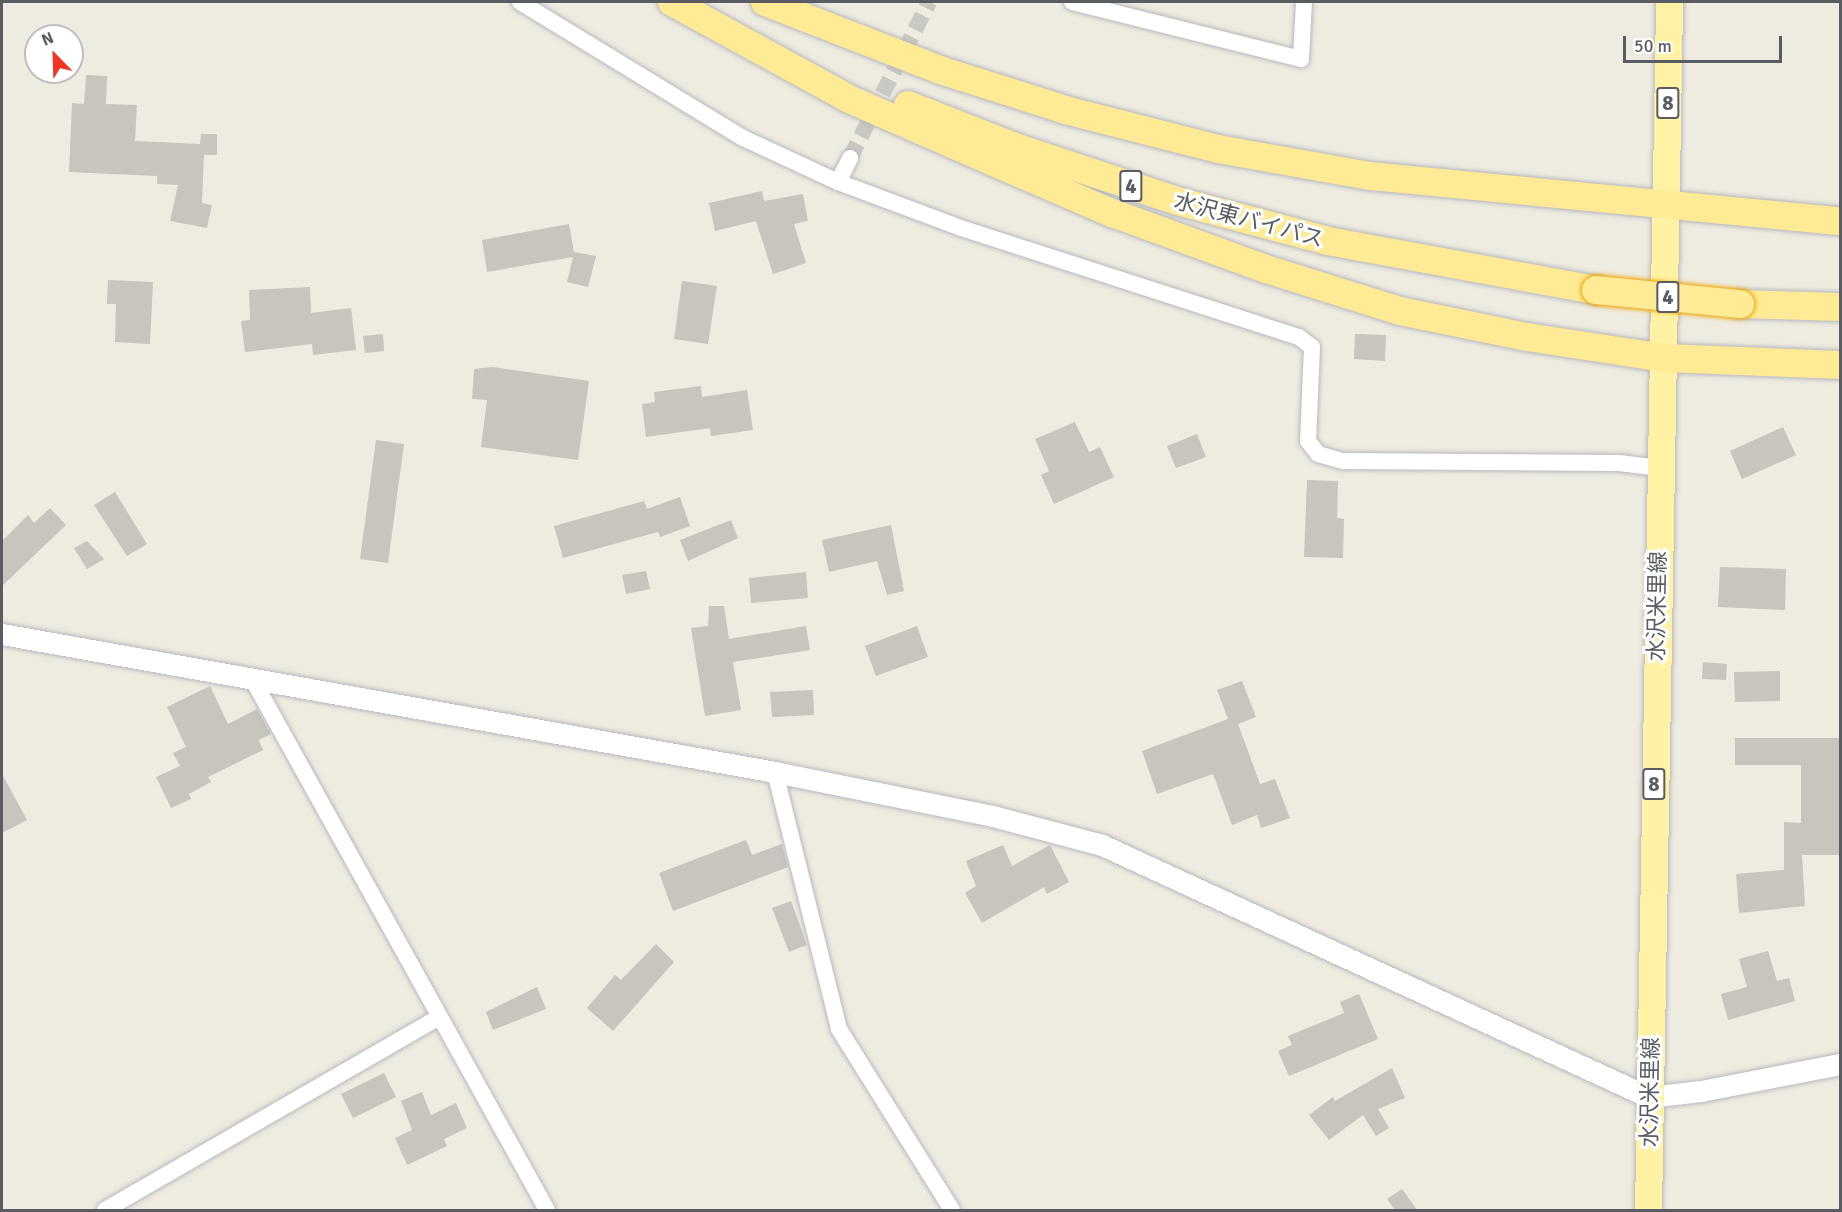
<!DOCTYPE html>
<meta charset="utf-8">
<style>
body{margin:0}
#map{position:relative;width:1842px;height:1212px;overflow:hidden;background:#eeebe1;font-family:Signika,"Noto Sans JP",sans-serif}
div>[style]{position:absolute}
.building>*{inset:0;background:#c8c4be}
.minor-tunnel>*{height:16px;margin-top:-8px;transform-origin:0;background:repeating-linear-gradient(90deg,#c9c8c2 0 16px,transparent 0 24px)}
.roads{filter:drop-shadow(0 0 2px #b6b9be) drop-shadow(0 0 2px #b6b9be)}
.minor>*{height:16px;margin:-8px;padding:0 8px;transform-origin:8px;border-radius:8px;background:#fff}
.tertiary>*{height:21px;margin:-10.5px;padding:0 10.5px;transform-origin:10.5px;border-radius:10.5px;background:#fff}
.primary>*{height:27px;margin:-13.5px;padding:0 13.5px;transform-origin:13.5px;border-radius:13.5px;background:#fff2a4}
.trunk>*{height:28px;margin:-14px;padding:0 14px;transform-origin:14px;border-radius:14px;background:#ffea95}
.bridges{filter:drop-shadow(0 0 2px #eea700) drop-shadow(0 0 2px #eea700)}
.trunk-bridge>*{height:28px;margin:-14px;padding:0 14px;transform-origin:14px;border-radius:14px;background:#ffea95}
span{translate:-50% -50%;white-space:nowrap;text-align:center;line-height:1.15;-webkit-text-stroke:6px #fff;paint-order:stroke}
.shield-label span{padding:2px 4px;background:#fff;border:2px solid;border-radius:4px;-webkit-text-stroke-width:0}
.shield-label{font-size:21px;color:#595d63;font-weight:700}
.street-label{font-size:22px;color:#595d63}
.frame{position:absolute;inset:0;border:3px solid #595d63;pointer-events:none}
.north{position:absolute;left:24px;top:24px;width:60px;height:60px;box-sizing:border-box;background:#fff;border:2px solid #bdbec1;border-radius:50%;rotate:337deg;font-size:16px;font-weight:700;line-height:24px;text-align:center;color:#595d63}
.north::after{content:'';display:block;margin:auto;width:21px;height:27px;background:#f33421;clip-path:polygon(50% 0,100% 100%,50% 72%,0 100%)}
.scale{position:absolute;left:1623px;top:36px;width:159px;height:27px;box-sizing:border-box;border:3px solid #595d63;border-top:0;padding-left:8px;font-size:18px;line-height:21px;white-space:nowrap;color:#595d63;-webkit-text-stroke:4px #fff;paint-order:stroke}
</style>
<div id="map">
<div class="building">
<div style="clip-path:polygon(86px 75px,107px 76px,106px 104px,137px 105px,135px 141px,200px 144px,201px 134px,217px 134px,217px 155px,204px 155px,202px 203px,212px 205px,207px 228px,170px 221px,178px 185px,157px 184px,157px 176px,69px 172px,72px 103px,84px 104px)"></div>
<div style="clip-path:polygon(762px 191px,764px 201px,803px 194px,808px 221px,794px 224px,806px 263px,773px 274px,756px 221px,715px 231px,709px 203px)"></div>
<div style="clip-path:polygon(569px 224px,574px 252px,596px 256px,588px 287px,567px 282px,573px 257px,487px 272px,482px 240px)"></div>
<div style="clip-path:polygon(108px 280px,153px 282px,150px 344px,115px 342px,116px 304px,107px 304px)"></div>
<div style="clip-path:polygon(682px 281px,717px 286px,708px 344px,674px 339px)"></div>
<div style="clip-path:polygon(310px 287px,311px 313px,351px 308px,356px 350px,313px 355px,312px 344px,245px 352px,241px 321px,250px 320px,249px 290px)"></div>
<div style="clip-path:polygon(383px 334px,384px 351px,365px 353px,363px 336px)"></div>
<div style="clip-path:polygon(1355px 334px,1386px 335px,1385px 361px,1354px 359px)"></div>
<div style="clip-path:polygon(492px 367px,589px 381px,578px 460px,481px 447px,487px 400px,472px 399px,474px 369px)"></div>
<div style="clip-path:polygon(701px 386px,702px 397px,747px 390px,753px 430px,711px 436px,710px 428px,646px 437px,642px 404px,655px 402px,654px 392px)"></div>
<div style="clip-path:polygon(1075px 422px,1089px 452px,1100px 447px,1114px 477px,1054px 504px,1041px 475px,1049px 471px,1035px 439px)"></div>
<div style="clip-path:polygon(1783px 427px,1796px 455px,1742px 479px,1730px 451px)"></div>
<div style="clip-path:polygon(1197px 434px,1206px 457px,1176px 468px,1167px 446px)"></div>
<div style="clip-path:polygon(376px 440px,404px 444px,388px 563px,360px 559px)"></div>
<div style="clip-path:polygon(1307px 480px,1338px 481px,1337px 518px,1344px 519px,1343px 558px,1304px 557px)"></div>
<div style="clip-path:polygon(115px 492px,147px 544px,127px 556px,94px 505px)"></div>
<div style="clip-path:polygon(680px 497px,690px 526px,660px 537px,658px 532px,563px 558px,554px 526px,644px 501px,647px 509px)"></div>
<div style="clip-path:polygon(50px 508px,66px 525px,2px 586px,2px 541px,28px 515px,34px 523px)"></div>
<div style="clip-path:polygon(731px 520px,738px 538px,688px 561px,680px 540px)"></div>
<div style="clip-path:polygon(891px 525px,904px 591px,887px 595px,877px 561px,829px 572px,822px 540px)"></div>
<div style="clip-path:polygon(87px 541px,104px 559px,87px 569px,74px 548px)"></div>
<div style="clip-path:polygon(1720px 567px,1786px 569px,1785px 610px,1718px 607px)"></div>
<div style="clip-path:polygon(646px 571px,650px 589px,626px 594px,622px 575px)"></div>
<div style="clip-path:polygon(806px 572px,808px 598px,751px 603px,749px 578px)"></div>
<div style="clip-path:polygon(709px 606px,724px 606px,729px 639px,806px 626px,810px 650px,733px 662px,741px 710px,705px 716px,691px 628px,708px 626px)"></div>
<div style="clip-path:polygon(917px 626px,928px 657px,876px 676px,865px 646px)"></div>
<div style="clip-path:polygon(1703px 662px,1727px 664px,1726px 680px,1702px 679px)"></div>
<div style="clip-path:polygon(1780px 671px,1780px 701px,1735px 702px,1734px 672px)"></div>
<div style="clip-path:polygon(1242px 681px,1256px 717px,1238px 724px,1260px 784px,1275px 779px,1290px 818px,1261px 828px,1257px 815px,1232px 825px,1213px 774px,1157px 794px,1142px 751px,1228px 719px,1217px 690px)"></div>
<div style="clip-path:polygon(210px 686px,228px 724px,257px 709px,271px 734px,259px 740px,263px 750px,208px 777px,211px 782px,189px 794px,191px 799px,171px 808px,156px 777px,180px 766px,173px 753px,186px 747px,167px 707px)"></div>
<div style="clip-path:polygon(813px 690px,814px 715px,772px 717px,770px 692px)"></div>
<div style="clip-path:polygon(1735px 738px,1840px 738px,1839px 855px,1802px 855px,1805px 906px,1739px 913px,1736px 874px,1784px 870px,1784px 822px,1801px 823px,1801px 765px,1735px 765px)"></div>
<div style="clip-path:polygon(2px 774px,27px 820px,2px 833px)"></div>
<div style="clip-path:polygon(746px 840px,752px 855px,782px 844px,788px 867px,673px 911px,659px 873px)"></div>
<div style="clip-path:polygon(1003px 845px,1012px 866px,1050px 845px,1069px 882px,1047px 894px,1044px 887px,982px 923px,965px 893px,976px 886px,966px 861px)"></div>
<div style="clip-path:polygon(791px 901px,807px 945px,789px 952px,772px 908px)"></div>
<div style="clip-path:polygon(656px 944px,674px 962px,613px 1031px,587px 1008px,615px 975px,621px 980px)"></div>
<div style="clip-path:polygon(1768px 951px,1777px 981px,1789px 978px,1795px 1001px,1728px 1020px,1721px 994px,1747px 987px,1739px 959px)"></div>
<div style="clip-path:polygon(537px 987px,546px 1009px,493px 1030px,486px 1012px)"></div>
<div style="clip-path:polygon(1359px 994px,1378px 1039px,1289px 1076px,1278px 1051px,1292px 1045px,1288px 1036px,1344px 1013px,1340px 1002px)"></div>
<div style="clip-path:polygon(1392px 1068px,1405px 1098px,1378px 1109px,1389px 1128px,1376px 1136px,1363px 1115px,1329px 1140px,1309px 1115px,1333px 1097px,1335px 1101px)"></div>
<div style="clip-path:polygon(384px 1073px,396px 1097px,353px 1118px,341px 1094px)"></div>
<div style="clip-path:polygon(422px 1092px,431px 1115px,456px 1103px,467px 1128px,444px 1139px,447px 1146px,407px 1165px,395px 1138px,412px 1130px,401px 1101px)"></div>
<div style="clip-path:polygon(1402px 1189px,1417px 1210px,1395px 1210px,1387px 1199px)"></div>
</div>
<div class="minor-tunnel">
<div style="left:850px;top:158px;width:175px;rotate:-63.1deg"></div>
</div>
<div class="roads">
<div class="minor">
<div style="left:520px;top:2px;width:259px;rotate:31.4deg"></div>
<div style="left:741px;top:137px;width:107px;rotate:24.9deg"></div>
<div style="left:838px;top:182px;width:131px;rotate:20.5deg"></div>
<div style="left:961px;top:228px;width:355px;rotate:17.9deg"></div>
<div style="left:1299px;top:337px;width:16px;rotate:38deg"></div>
<div style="left:1312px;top:347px;width:94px;rotate:92.4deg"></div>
<div style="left:1308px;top:441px;width:16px;rotate:52deg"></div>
<div style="left:1318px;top:454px;width:26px;rotate:16deg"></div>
<div style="left:1343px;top:461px;width:276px;rotate:0.4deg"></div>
<div style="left:1619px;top:463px;width:41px;rotate:7deg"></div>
<div style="left:1072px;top:2px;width:236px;rotate:14deg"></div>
<div style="left:1301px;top:59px;width:57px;rotate:-87deg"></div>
<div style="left:838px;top:182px;width:27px;rotate:-63deg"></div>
<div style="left:253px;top:680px;width:606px;rotate:60.98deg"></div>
<div style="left:775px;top:772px;width:265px;rotate:76deg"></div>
<div style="left:839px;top:1029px;width:213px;rotate:58deg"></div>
<div style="left:105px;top:1210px;width:386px;rotate:-30deg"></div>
</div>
<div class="tertiary">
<div style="left:2px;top:634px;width:785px;rotate:10.12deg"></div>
<div style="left:775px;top:772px;width:222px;rotate:11.4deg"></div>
<div style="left:993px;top:816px;width:113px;rotate:14.9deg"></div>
<div style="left:1102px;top:845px;width:602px;rotate:24.74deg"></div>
<div style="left:1649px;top:1097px;width:52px;rotate:-6.6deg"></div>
<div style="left:1701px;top:1091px;width:142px;rotate:-11deg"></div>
</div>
<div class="primary">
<div style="left:1648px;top:1210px;width:1208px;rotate:-89deg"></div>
</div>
<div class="trunk">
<div style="left:672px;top:2px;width:202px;rotate:28.7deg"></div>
<div style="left:849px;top:99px;width:163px;rotate:23.6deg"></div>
<div style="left:998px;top:164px;width:124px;rotate:23.3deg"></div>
<div style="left:1112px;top:213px;width:164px;rotate:20deg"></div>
<div style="left:1266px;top:269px;width:140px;rotate:17.4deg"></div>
<div style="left:1400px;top:311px;width:130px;rotate:11.6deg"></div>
<div style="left:1527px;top:337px;width:140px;rotate:8.7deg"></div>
<div style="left:1665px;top:358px;width:175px;rotate:2.3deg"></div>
<div style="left:765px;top:2px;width:188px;rotate:21.2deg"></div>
<div style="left:940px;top:70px;width:135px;rotate:17.6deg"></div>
<div style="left:1069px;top:111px;width:154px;rotate:14.3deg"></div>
<div style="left:1218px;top:149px;width:154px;rotate:10.1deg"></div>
<div style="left:1370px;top:176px;width:472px;rotate:5.5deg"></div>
<div style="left:908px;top:105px;width:118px;rotate:21.4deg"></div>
<div style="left:1018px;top:148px;width:168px;rotate:18.4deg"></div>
<div style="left:1177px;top:201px;width:156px;rotate:14.8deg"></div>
<div style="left:1328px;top:241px;width:272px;rotate:10.4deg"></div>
<div style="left:1740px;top:304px;width:100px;rotate:1.7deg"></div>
</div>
</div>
<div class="bridges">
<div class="trunk-bridge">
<div style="left:1596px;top:290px;width:145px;rotate:5.6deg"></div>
</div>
</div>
<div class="shield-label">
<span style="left:1668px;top:103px">8</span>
<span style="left:1131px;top:186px">4</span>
<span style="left:1668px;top:297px">4</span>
<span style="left:1654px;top:784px">8</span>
</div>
<div class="street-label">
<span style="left:1249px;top:220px;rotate:15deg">水沢東バイパス</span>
<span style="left:1657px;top:606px;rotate:-89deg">水沢米里線</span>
<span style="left:1650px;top:1092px;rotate:-89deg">水沢米里線</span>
</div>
<div class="frame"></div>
<div class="north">N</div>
<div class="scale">50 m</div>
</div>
